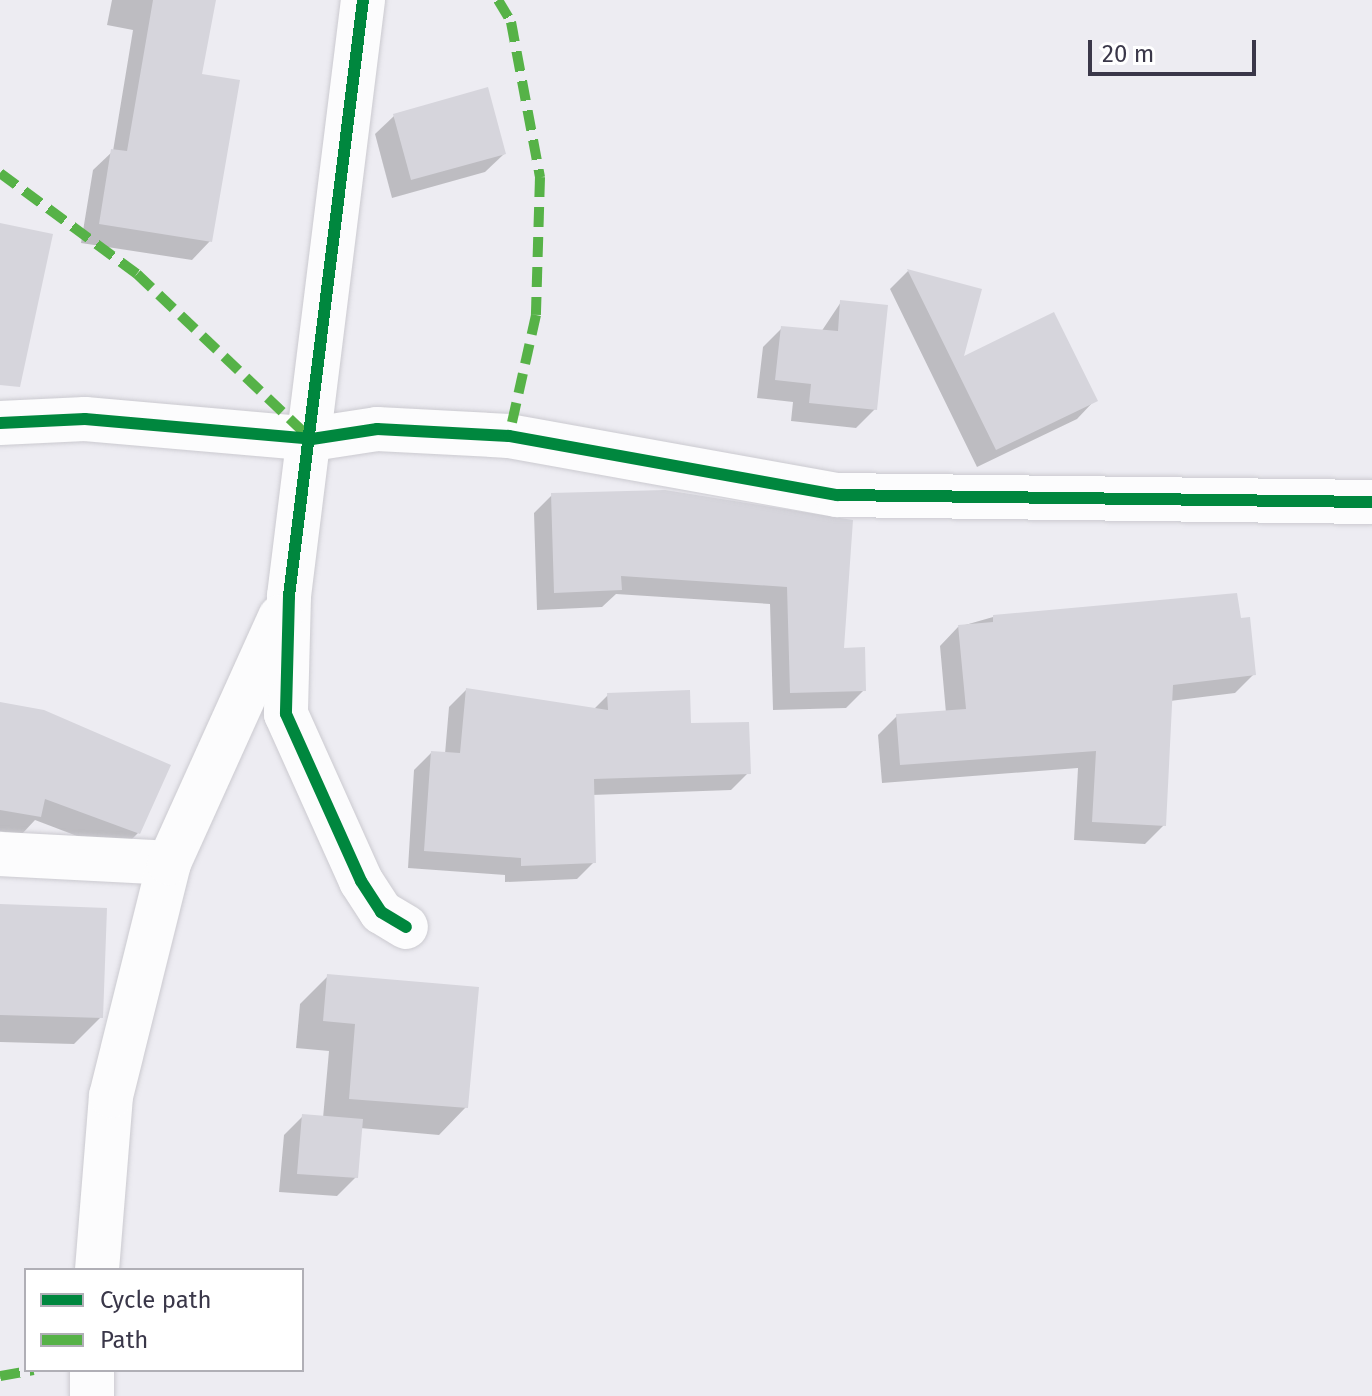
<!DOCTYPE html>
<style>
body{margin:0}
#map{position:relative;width:1372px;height:1396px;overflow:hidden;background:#edecf2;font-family:"Fira Sans",sans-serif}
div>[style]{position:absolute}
.shadow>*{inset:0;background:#0003}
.building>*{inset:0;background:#d6d5dc}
.roads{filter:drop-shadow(0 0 2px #cbcad0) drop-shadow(0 0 2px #cbcad0)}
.minor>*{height:44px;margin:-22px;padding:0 22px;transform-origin:22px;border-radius:22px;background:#fcfcfd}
.quiet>*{height:10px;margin-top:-5px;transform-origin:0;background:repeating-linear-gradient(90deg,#56b247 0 20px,transparent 0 30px)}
.cycleway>*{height:12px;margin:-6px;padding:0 6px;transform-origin:6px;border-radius:6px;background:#00873e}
span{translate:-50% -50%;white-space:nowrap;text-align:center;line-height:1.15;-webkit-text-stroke:6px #fff;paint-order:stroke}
.legend{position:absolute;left:24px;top:1268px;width:280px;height:104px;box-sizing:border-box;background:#fff;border:2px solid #b0afb6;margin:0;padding:10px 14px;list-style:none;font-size:24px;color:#3a3749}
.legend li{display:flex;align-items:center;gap:16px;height:40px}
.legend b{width:40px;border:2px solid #b0afb6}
.scale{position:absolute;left:1088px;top:40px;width:168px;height:36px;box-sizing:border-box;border:4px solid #3a3749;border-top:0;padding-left:10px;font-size:24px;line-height:28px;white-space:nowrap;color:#3a3749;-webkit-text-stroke:6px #fff;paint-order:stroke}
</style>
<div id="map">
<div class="shadow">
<div style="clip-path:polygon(112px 0,214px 0,199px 76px,210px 241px,192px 260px,81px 243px,93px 170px,113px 151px,133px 30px,107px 25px)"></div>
<div style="clip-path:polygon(394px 116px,504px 154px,485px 172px,392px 198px,375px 134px)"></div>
<div style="clip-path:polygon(908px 271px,980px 290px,960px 360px,1095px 400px,1077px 419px,977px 467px,890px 289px)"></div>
<div style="clip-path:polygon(841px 302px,875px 409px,856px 428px,791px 421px,793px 402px,757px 398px,763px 347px,782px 328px,821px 332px)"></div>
<div style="clip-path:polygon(552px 495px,851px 522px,841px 650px,864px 690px,846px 708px,773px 710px,770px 604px,616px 594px,602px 607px,537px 610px,534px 513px)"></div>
<div style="clip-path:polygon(993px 617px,1240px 620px,1254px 674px,1235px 693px,1170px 701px,1164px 825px,1145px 844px,1074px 840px,1078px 768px,882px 783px,878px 735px,897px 716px,946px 713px,940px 646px,958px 627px)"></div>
<div style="clip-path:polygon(466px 690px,594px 709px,608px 695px,689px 725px,748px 773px,731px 790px,592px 795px,594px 862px,577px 879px,505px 882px,505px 875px,408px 868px,414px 770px,431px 753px,445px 754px,449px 707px)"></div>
<div style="clip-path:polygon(0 704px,138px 833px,119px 852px,35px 820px,21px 835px,0 831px)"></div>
<div style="clip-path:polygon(0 906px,101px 1017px,74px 1044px,0 1042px)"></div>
<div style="clip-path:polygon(328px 976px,466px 1107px,439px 1135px,360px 1128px,356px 1177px,337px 1196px,279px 1192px,284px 1135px,303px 1116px,323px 1118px,329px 1051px,296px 1048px,300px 1004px)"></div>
</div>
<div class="building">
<div style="clip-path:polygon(153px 0,216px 0,202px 74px,240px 80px,212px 242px,99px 224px,111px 149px,127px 151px)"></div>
<div style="clip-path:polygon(488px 87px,506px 154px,411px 180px,393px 114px)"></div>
<div style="clip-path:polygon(0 223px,53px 234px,20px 387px,0 385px)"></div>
<div style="clip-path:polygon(907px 269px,982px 289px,964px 356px,1054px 312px,1098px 401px,996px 450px)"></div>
<div style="clip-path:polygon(840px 300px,888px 305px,877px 410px,809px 403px,811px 384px,775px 380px,781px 326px,838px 331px)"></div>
<div style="clip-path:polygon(665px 490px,853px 520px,844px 648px,865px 647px,866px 691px,790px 693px,787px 587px,621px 576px,622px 590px,554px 593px,551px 493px)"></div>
<div style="clip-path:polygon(1237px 593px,1241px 618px,1250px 617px,1256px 675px,1173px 685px,1166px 826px,1092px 822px,1096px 751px,900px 765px,896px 714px,966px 709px,958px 625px,993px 622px,993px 615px)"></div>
<div style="clip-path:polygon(466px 688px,608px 710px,607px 693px,690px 690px,691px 723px,749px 722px,751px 774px,594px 779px,596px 863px,521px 866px,521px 858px,424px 851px,431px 751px,460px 753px)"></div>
<div style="clip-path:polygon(0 702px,44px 710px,171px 765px,140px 834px,45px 799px,41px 817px,0 810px)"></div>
<div style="clip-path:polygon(0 904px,107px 908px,103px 1018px,0 1015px)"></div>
<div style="clip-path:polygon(327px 974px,479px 987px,468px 1108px,349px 1099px,355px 1024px,323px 1021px)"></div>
<div style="clip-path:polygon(302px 1114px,363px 1119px,358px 1178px,297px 1174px)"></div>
</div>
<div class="roads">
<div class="minor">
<div style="left:363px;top:0;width:601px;rotate:97.08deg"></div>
<div style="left:289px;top:596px;width:118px;rotate:91.5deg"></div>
<div style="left:286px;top:714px;width:183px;rotate:65.8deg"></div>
<div style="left:361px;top:881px;width:37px;rotate:57deg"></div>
<div style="left:381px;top:912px;width:29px;rotate:31deg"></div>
<div style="left:0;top:423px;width:85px;rotate:-2.7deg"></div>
<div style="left:85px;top:419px;width:228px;rotate:5deg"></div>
<div style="left:312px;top:439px;width:66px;rotate:-8.7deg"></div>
<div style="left:377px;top:429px;width:132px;rotate:3deg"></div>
<div style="left:509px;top:436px;width:333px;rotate:10.2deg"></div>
<div style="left:837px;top:495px;width:535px;rotate:0.75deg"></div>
<div style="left:0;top:854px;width:169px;rotate:3deg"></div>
<div style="left:97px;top:1270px;width:175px;rotate:-85.4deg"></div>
<div style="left:111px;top:1096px;width:240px;rotate:-76deg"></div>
<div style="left:169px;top:863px;width:270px;rotate:-65.7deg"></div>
<div style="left:92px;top:1396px;width:26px;rotate:-90deg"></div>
</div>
</div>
<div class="quiet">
<div style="left:498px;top:0;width:26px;rotate:59deg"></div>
<div style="left:511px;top:22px;width:158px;rotate:79.4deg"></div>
<div style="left:540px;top:177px;width:138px;rotate:91.7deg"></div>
<div style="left:536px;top:315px;width:124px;rotate:102.6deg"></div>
<div style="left:0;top:173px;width:170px;rotate:36.4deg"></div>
<div style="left:137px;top:274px;width:237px;rotate:43.5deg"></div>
<div style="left:0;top:1376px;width:34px;rotate:-10deg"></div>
</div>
<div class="cycleway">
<div style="left:363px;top:0;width:601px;rotate:97.08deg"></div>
<div style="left:289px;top:596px;width:118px;rotate:91.5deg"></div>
<div style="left:286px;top:714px;width:183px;rotate:65.8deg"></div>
<div style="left:361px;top:881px;width:37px;rotate:57deg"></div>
<div style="left:381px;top:912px;width:29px;rotate:31deg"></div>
<div style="left:0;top:423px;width:85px;rotate:-2.7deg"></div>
<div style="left:85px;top:419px;width:228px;rotate:5deg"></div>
<div style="left:312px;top:439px;width:66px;rotate:-8.7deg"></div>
<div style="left:377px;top:429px;width:132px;rotate:3deg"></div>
<div style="left:509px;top:436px;width:333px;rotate:10.2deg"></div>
<div style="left:837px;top:495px;width:535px;rotate:0.75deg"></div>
</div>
<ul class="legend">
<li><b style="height:10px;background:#00873e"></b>Cycle path</li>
<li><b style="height:10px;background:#56b247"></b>Path</li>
</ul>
<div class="scale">20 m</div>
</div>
